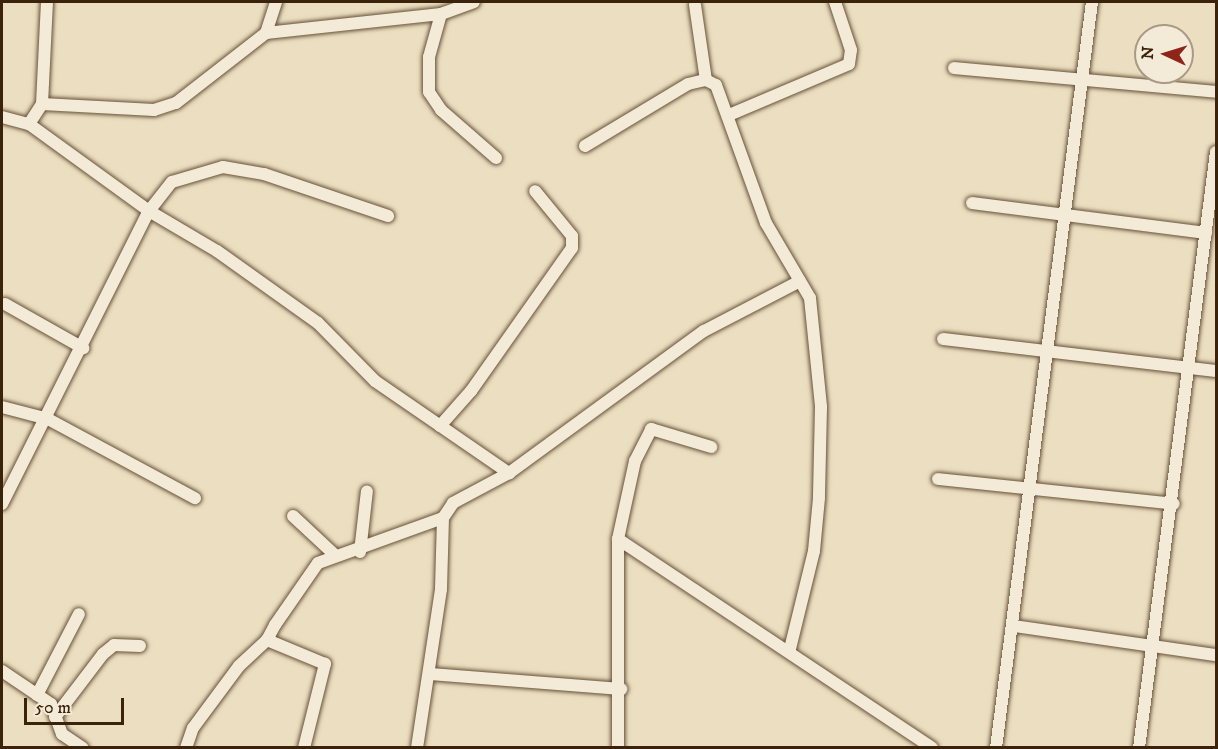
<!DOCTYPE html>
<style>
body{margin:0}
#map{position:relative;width:1218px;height:749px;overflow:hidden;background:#ecdfc1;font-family:"IM FELL DW Pica",serif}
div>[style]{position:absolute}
.roads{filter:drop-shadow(0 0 2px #675138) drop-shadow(0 0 2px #675138)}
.minor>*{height:12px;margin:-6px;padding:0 6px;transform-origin:6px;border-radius:6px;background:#f3ead7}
span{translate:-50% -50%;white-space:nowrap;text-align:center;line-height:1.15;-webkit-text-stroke:4.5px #f3ead7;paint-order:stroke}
.frame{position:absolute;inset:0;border:3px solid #3b220a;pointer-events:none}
.north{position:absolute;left:1134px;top:24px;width:60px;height:60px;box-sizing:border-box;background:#f3ead7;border:2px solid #a99a85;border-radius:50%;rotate:274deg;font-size:16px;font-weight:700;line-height:24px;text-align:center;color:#3b220a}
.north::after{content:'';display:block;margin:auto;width:21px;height:27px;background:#8f2418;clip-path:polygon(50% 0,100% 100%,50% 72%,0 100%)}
.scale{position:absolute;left:24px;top:698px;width:100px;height:27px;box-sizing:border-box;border:3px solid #3b220a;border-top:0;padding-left:8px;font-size:18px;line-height:21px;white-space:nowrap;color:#3b220a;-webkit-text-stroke:4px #f3ead7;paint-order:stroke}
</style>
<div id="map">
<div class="roads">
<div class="minor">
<div style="left:695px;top:5px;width:76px;rotate:81.7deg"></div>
<div style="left:441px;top:14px;width:45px;rotate:105.6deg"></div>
<div style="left:429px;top:57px;width:35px;rotate:90deg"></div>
<div style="left:429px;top:92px;width:22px;rotate:56deg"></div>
<div style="left:441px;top:110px;width:73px;rotate:41.1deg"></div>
<div style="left:266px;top:33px;width:33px;rotate:-72deg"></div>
<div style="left:954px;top:68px;width:263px;rotate:5.2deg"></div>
<div style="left:42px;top:104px;width:112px;rotate:3.1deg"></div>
<div style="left:154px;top:110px;width:23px;rotate:-18deg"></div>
<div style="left:176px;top:103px;width:114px;rotate:-37.9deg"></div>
<div style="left:266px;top:33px;width:176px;rotate:-6.2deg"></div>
<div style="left:441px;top:14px;width:35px;rotate:-20deg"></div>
<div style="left:729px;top:115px;width:130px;rotate:-23deg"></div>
<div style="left:849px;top:64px;width:14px;rotate:-82deg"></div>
<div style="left:851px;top:50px;width:51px;rotate:-108.4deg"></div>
<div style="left:2px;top:117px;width:28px;rotate:15deg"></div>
<div style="left:29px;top:124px;width:148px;rotate:35.9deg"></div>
<div style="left:149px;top:211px;width:79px;rotate:30.5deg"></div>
<div style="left:217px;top:251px;width:124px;rotate:35.5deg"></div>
<div style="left:318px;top:323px;width:81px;rotate:45.5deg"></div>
<div style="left:375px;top:381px;width:163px;rotate:34.5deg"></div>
<div style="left:29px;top:124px;width:24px;rotate:-57deg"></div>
<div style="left:42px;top:104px;width:102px;rotate:-87.2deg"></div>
<div style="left:585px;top:146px;width:120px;rotate:-31deg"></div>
<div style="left:688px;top:84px;width:18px;rotate:-13deg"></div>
<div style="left:706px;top:80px;width:11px;rotate:27deg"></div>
<div style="left:716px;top:85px;width:147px;rotate:70.1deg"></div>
<div style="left:766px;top:223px;width:87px;rotate:59.6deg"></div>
<div style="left:810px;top:298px;width:110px;rotate:84.2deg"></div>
<div style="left:821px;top:407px;width:91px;rotate:91.3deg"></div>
<div style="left:819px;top:498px;width:53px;rotate:95.4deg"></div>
<div style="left:814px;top:551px;width:101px;rotate:103.8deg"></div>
<div style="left:972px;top:203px;width:236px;rotate:7.3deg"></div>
<div style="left:5px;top:304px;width:90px;rotate:29.4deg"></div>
<div style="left:943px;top:339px;width:275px;rotate:6.7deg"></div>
<div style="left:2px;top:407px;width:48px;rotate:14.6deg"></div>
<div style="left:48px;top:419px;width:167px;rotate:28.3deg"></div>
<div style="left:440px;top:426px;width:47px;rotate:-48.5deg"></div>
<div style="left:471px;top:391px;width:175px;rotate:-54.8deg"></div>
<div style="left:572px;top:248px;width:12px;rotate:-90deg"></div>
<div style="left:572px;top:236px;width:58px;rotate:-129.4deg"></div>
<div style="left:938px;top:479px;width:237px;rotate:6deg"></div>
<div style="left:2px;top:504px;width:328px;rotate:-63.4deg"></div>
<div style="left:149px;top:211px;width:37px;rotate:-52deg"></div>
<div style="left:172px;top:182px;width:53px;rotate:-16.4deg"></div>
<div style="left:223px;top:167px;width:42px;rotate:9.7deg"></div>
<div style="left:264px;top:174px;width:131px;rotate:18.7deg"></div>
<div style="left:293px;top:516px;width:57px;rotate:42.9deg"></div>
<div style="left:618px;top:539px;width:377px;rotate:33.6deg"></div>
<div style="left:360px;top:552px;width:61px;rotate:-83.5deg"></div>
<div style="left:1014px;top:626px;width:204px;rotate:8.2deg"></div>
<div style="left:2px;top:671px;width:59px;rotate:34deg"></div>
<div style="left:51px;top:704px;width:32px;rotate:70deg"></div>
<div style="left:62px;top:734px;width:25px;rotate:34deg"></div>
<div style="left:430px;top:674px;width:192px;rotate:4.5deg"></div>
<div style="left:37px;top:695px;width:91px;rotate:-62.6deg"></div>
<div style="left:55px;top:717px;width:79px;rotate:-52.7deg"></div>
<div style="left:103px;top:654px;width:14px;rotate:-39deg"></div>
<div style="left:114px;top:645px;width:26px;rotate:2deg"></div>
<div style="left:186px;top:748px;width:21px;rotate:-71deg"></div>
<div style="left:193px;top:728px;width:77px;rotate:-53.4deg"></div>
<div style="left:239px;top:666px;width:38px;rotate:-43deg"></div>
<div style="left:304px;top:748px;width:87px;rotate:-76deg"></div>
<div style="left:325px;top:664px;width:63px;rotate:-157.5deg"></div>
<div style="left:267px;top:640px;width:17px;rotate:-62deg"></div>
<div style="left:275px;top:625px;width:75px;rotate:-55.3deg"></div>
<div style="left:318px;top:563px;width:133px;rotate:-19.8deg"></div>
<div style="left:417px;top:748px;width:161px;rotate:-81.4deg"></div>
<div style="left:441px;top:589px;width:71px;rotate:-88.4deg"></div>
<div style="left:443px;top:518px;width:18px;rotate:-56deg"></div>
<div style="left:453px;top:503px;width:64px;rotate:-28.2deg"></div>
<div style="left:509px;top:473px;width:241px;rotate:-36.1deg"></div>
<div style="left:704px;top:331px;width:108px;rotate:-27.5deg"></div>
<div style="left:618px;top:748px;width:209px;rotate:-90deg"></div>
<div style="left:618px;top:539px;width:80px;rotate:-77.7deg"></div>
<div style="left:635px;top:461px;width:36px;rotate:-63deg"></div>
<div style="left:651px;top:429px;width:63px;rotate:16.7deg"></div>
<div style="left:996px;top:748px;width:752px;rotate:-82.67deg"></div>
<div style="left:1139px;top:748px;width:601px;rotate:-82.64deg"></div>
</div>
</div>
<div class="frame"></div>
<div class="north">N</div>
<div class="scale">50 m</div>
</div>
